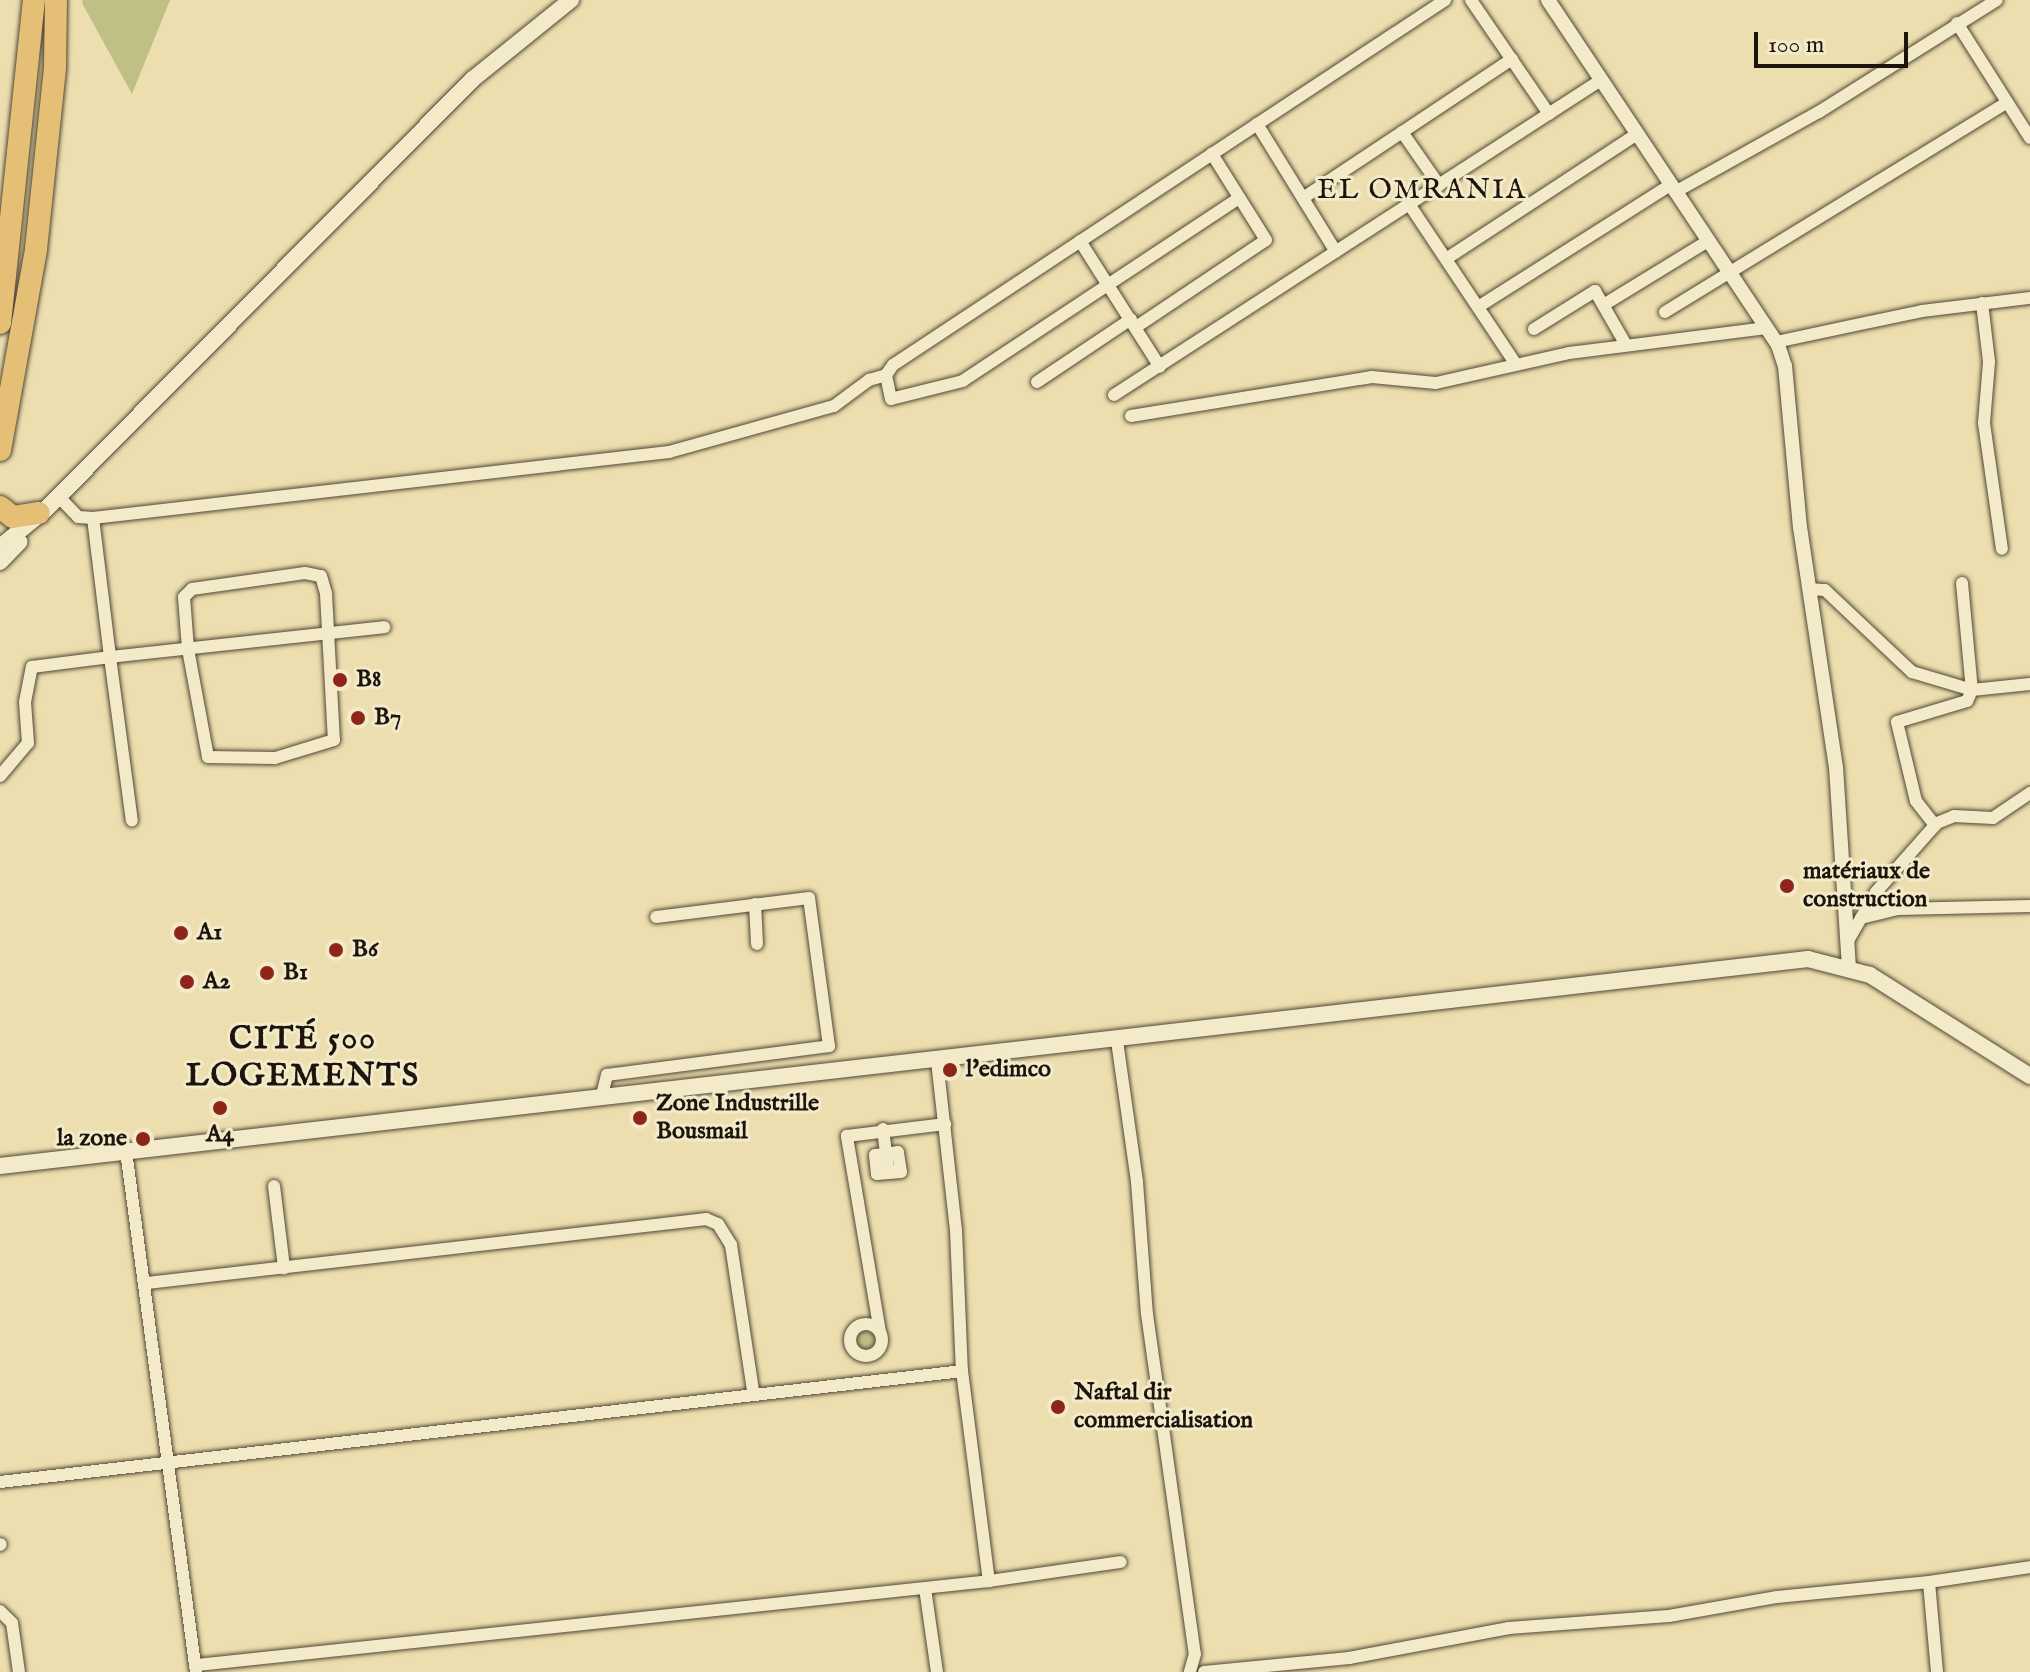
<!DOCTYPE html>
<meta charset="utf-8">
<style>
body{margin:0}
#map{position:relative;width:2030px;height:1672px;overflow:hidden;background:#ecdeae;font-family:"IM FELL English",serif}
div>[style]{position:absolute}
.green>*{inset:0;background:#c0bf85}
.round{border-radius:50%}
.roads{filter:drop-shadow(0 0 2px #514735) drop-shadow(0 0 2px #514735)}
.minor>*{height:12px;margin:-6px;padding:0 6px;transform-origin:6px;border-radius:6px;background:#f3eaca}
.minor>.ring{margin:-6px;padding:0;box-sizing:content-box;background:none;border:12px solid #f3eaca;border-radius:50%}
.tertiary>*{height:14px;margin:-7px;padding:0 7px;transform-origin:7px;border-radius:7px;background:#f3eaca}
.secondary>*{height:16px;margin:-8px;padding:0 8px;transform-origin:8px;border-radius:8px;background:#f3eaca}
.motorway>*{height:22px;margin:-11px;padding:0 11px;transform-origin:11px;border-radius:11px;background:#e6bf77}
.dots>*{width:22px;height:22px;translate:-50% -50%;box-sizing:border-box;border:4px solid #f3eaca;border-radius:50%}
span{translate:-50% -50%;white-space:nowrap;text-align:center;line-height:1.15;-webkit-text-stroke:6px #f3eaca;paint-order:stroke}
.poi-label{font-size:24px;color:#1d150d;font-weight:700}
.left{translate:0 -50%;text-align:left}
.right{translate:-100% -50%;text-align:right}
.quarter-label{font-size:28px;color:#1d150d;letter-spacing:2px}
.district-label{font-size:32px;color:#1d150d;font-weight:700;letter-spacing:2px}
.scale{position:absolute;left:1754px;top:32px;width:154px;height:36px;box-sizing:border-box;border:4px solid #1d150d;border-top:0;padding-left:10px;font-size:24px;line-height:28px;white-space:nowrap;color:#1d150d;-webkit-text-stroke:6px #f3eaca;paint-order:stroke}
</style>
<div id="map">
<div class="green">
<div style="clip-path:polygon(83px 0,170px 0,132px 94px,82px 3px)"></div>
<div class="round" style="left:857px;top:1331px;width:18px;height:18px"></div>
</div>
<div class="roads">
<div class="minor">
<div style="left:1471px;top:0;width:138px;rotate:55.6deg"></div>
<div style="left:1957px;top:23px;width:136px;rotate:57.6deg"></div>
<div style="left:1257px;top:124px;width:150px;rotate:58.3deg"></div>
<div style="left:1402px;top:132px;width:65px;rotate:55.1deg"></div>
<div style="left:1675px;top:192px;width:165px;rotate:-29.1deg"></div>
<div style="left:1819px;top:112px;width:210px;rotate:-32.2deg"></div>
<div style="left:1239px;top:198px;width:331px;rotate:146.5deg"></div>
<div style="left:963px;top:381px;width:74px;rotate:166deg"></div>
<div style="left:891px;top:399px;width:25px;rotate:-102deg"></div>
<div style="left:886px;top:375px;width:12px;rotate:-55deg"></div>
<div style="left:893px;top:365px;width:662px;rotate:-33.47deg"></div>
<div style="left:1303px;top:198px;width:251px;rotate:-33.6deg"></div>
<div style="left:1409px;top:204px;width:191px;rotate:56.3deg"></div>
<div style="left:1080px;top:241px;width:149px;rotate:57.6deg"></div>
<div style="left:1446px;top:259px;width:228px;rotate:-33.2deg"></div>
<div style="left:1982px;top:303px;width:59px;rotate:83.2deg"></div>
<div style="left:1989px;top:362px;width:61px;rotate:94.7deg"></div>
<div style="left:1984px;top:423px;width:127px;rotate:81.9deg"></div>
<div style="left:1605px;top:304px;width:121px;rotate:-31.5deg"></div>
<div style="left:1478px;top:307px;width:227px;rotate:-32.4deg"></div>
<div style="left:1665px;top:312px;width:400px;rotate:-31.5deg"></div>
<div style="left:1136px;top:327px;width:156px;rotate:-33.8deg"></div>
<div style="left:1266px;top:240px;width:102px;rotate:-122.1deg"></div>
<div style="left:1534px;top:329px;width:72px;rotate:-31.9deg"></div>
<div style="left:1595px;top:291px;width:62px;rotate:60.1deg"></div>
<div style="left:1776px;top:342px;width:149px;rotate:-12deg"></div>
<div style="left:1922px;top:311px;width:109px;rotate:-6.9deg"></div>
<div style="left:1037px;top:382px;width:113px;rotate:-33.8deg"></div>
<div style="left:1114px;top:395px;width:580px;rotate:-32.9deg"></div>
<div style="left:1131px;top:416px;width:244px;rotate:-9.2deg"></div>
<div style="left:1372px;top:377px;width:64px;rotate:5.4deg"></div>
<div style="left:1436px;top:383px;width:136px;rotate:-12.7deg"></div>
<div style="left:1569px;top:353px;width:199px;rotate:-7.2deg"></div>
<div style="left:58px;top:496px;width:29px;rotate:46deg"></div>
<div style="left:78px;top:517px;width:15px;rotate:4deg"></div>
<div style="left:93px;top:518px;width:580px;rotate:-6.54deg"></div>
<div style="left:669px;top:452px;width:171px;rotate:-15.6deg"></div>
<div style="left:834px;top:406px;width:44px;rotate:-36.6deg"></div>
<div style="left:869px;top:380px;width:18px;rotate:-16deg"></div>
<div style="left:93px;top:518px;width:140px;rotate:83deg"></div>
<div style="left:110px;top:657px;width:276px;rotate:-6.2deg"></div>
<div style="left:305px;top:573px;width:16px;rotate:11deg"></div>
<div style="left:321px;top:576px;width:19px;rotate:74deg"></div>
<div style="left:326px;top:594px;width:146px;rotate:86.9deg"></div>
<div style="left:334px;top:740px;width:62px;rotate:163deg"></div>
<div style="left:275px;top:758px;width:67px;rotate:-179.1deg"></div>
<div style="left:208px;top:757px;width:110px;rotate:-100.5deg"></div>
<div style="left:188px;top:649px;width:52px;rotate:-94.4deg"></div>
<div style="left:184px;top:597px;width:11px;rotate:-45deg"></div>
<div style="left:192px;top:589px;width:114px;rotate:-8.1deg"></div>
<div style="left:1962px;top:583px;width:107px;rotate:84.7deg"></div>
<div style="left:1972px;top:690px;width:58px;rotate:-5.9deg"></div>
<div style="left:1809px;top:589px;width:16px;rotate:4deg"></div>
<div style="left:1825px;top:590px;width:120px;rotate:43.3deg"></div>
<div style="left:1912px;top:672px;width:63px;rotate:16.7deg"></div>
<div style="left:1972px;top:690px;width:12px;rotate:114deg"></div>
<div style="left:1967px;top:701px;width:73px;rotate:163.3deg"></div>
<div style="left:1897px;top:722px;width:81px;rotate:76.5deg"></div>
<div style="left:1916px;top:801px;width:31px;rotate:52deg"></div>
<div style="left:0;top:776px;width:43px;rotate:-49.7deg"></div>
<div style="left:28px;top:743px;width:41px;rotate:-94.2deg"></div>
<div style="left:25px;top:702px;width:36px;rotate:-79deg"></div>
<div style="left:32px;top:667px;width:79px;rotate:-7.3deg"></div>
<div style="left:110px;top:657px;width:165px;rotate:82.4deg"></div>
<div style="left:755px;top:904px;width:40px;rotate:87.1deg"></div>
<div style="left:1861px;top:918px;width:38px;rotate:-14deg"></div>
<div style="left:1898px;top:909px;width:132px;rotate:-1.3deg"></div>
<div style="left:1849px;top:939px;width:54px;rotate:-60.1deg"></div>
<div style="left:1876px;top:892px;width:92px;rotate:-48.5deg"></div>
<div style="left:1937px;top:823px;width:18px;rotate:-22deg"></div>
<div style="left:1954px;top:816px;width:39px;rotate:3deg"></div>
<div style="left:1993px;top:818px;width:45px;rotate:-34deg"></div>
<div style="left:1117px;top:1041px;width:142px;rotate:81.9deg"></div>
<div style="left:1137px;top:1182px;width:132px;rotate:85.7deg"></div>
<div style="left:1147px;top:1314px;width:343px;rotate:82deg"></div>
<div style="left:1195px;top:1654px;width:19px;rotate:106deg"></div>
<div style="left:937px;top:1061px;width:170px;rotate:83.6deg"></div>
<div style="left:956px;top:1230px;width:141px;rotate:87.6deg"></div>
<div style="left:962px;top:1371px;width:212px;rotate:82.7deg"></div>
<div style="left:601px;top:1099px;width:25px;rotate:-76deg"></div>
<div style="left:607px;top:1075px;width:224px;rotate:-7.4deg"></div>
<div style="left:829px;top:1046px;width:149px;rotate:-97.7deg"></div>
<div style="left:809px;top:898px;width:154px;rotate:172.9deg"></div>
<div style="left:883px;top:1129px;width:25px;rotate:83deg"></div>
<div style="left:886px;top:1154px;width:19px;rotate:81deg"></div>
<div style="left:889px;top:1173px;width:12px;rotate:-5deg"></div>
<div style="left:901px;top:1172px;width:20px;rotate:-99deg"></div>
<div style="left:898px;top:1152px;width:12px;rotate:171deg"></div>
<div style="left:886px;top:1154px;width:11px;rotate:175deg"></div>
<div style="left:875px;top:1155px;width:19px;rotate:84deg"></div>
<div style="left:877px;top:1174px;width:12px;rotate:-5deg"></div>
<div style="left:126px;top:1151px;width:526px;rotate:82.35deg"></div>
<div style="left:274px;top:1186px;width:83px;rotate:83deg"></div>
<div style="left:147px;top:1283px;width:563px;rotate:-6.53deg"></div>
<div style="left:706px;top:1219px;width:13px;rotate:23deg"></div>
<div style="left:718px;top:1224px;width:25px;rotate:58deg"></div>
<div style="left:731px;top:1245px;width:148px;rotate:81.4deg"></div>
<div class="ring" style="left:850px;top:1324px;width:20px;height:20px"></div>
<div style="left:880px;top:1332px;width:199px;rotate:-99.6deg"></div>
<div style="left:847px;top:1136px;width:99px;rotate:-7deg"></div>
<div style="left:0;top:1482px;width:968px;rotate:-6.58deg"></div>
<div style="left:0;top:1545px;width:1px;rotate:-45deg"></div>
<div style="left:925px;top:1588px;width:85px;rotate:81.9deg"></div>
<div style="left:0;top:1611px;width:17px;rotate:45deg"></div>
<div style="left:12px;top:1623px;width:49px;rotate:81.9deg"></div>
<div style="left:197px;top:1665px;width:796px;rotate:-6.05deg"></div>
<div style="left:989px;top:1581px;width:133px;rotate:-8.2deg"></div>
<div style="left:1204px;top:1672px;width:146px;rotate:-5.5deg"></div>
<div style="left:1349px;top:1658px;width:163px;rotate:-10.6deg"></div>
<div style="left:1509px;top:1628px;width:160px;rotate:-4.3deg"></div>
<div style="left:1669px;top:1616px;width:110px;rotate:-10deg"></div>
<div style="left:1777px;top:1597px;width:153px;rotate:-5.6deg"></div>
<div style="left:1937px;top:1672px;width:90px;rotate:-95.1deg"></div>
<div style="left:1929px;top:1582px;width:102px;rotate:-8.4deg"></div>
</div>
<div class="tertiary">
<div style="left:1548px;top:0;width:415px;rotate:56.3deg"></div>
<div style="left:1778px;top:345px;width:22px;rotate:72deg"></div>
<div style="left:1785px;top:366px;width:162px;rotate:84.7deg"></div>
<div style="left:1800px;top:527px;width:243px;rotate:81.5deg"></div>
<div style="left:1836px;top:767px;width:199px;rotate:86.3deg"></div>
</div>
<div class="secondary">
<div style="left:0;top:547px;width:58px;rotate:-39.4deg"></div>
<div style="left:45px;top:510px;width:607px;rotate:-45.2deg"></div>
<div style="left:473px;top:79px;width:126px;rotate:-38.9deg"></div>
<div style="left:0;top:562px;width:28px;rotate:-46deg"></div>
<div style="left:0;top:1166px;width:1820px;rotate:-6.53deg"></div>
<div style="left:1808px;top:959px;width:64px;rotate:14.5deg"></div>
<div style="left:1870px;top:975px;width:189px;rotate:32.3deg"></div>
</div>
<div class="motorway">
<div style="left:0;top:323px;width:325px;rotate:-84deg"></div>
<div style="left:0;top:450px;width:204px;rotate:-79.8deg"></div>
<div style="left:36px;top:249px;width:182px;rotate:-84deg"></div>
<div style="left:55px;top:68px;width:68px;rotate:-89.2deg"></div>
<div style="left:0;top:507px;width:16px;rotate:38deg"></div>
<div style="left:13px;top:517px;width:26px;rotate:-9deg"></div>
</div>
</div>
<div class="dots">
<div style="left:340px;top:680px;background:#8f2418"></div>
<div style="left:358px;top:718px;background:#8f2418"></div>
<div style="left:1787px;top:886px;background:#8f2418"></div>
<div style="left:181px;top:933px;background:#8f2418"></div>
<div style="left:336px;top:950px;background:#8f2418"></div>
<div style="left:267px;top:973px;background:#8f2418"></div>
<div style="left:187px;top:982px;background:#8f2418"></div>
<div style="left:950px;top:1070px;background:#8f2418"></div>
<div style="left:220px;top:1108px;background:#8f2418"></div>
<div style="left:640px;top:1118px;background:#8f2418"></div>
<div style="left:143px;top:1139px;background:#8f2418"></div>
<div style="left:1058px;top:1407px;background:#8f2418"></div>
</div>
<div class="poi-label">
<span class="left" style="left:356px;top:680px">B8</span>
<span class="left" style="left:374px;top:718px">B7</span>
<span class="left" style="left:1803px;top:886px">matériaux de<br>construction</span>
<span class="left" style="left:197px;top:933px">A1</span>
<span class="left" style="left:352px;top:950px">B6</span>
<span class="left" style="left:283px;top:973px">B1</span>
<span class="left" style="left:203px;top:982px">A2</span>
<span class="left" style="left:966px;top:1070px">l'edimco</span>
<span class="left" style="left:656px;top:1118px">Zone Industrille<br>Bousmail</span>
<span style="left:220px;top:1135px">A4</span>
<span class="right" style="left:127px;top:1139px">la zone</span>
<span class="left" style="left:1074px;top:1407px">Naftal dir<br>commercialisation</span>
</div>
<div class="quarter-label">
<span style="left:1422px;top:191px">EL OMRANIA</span>
</div>
<div class="district-label">
<span style="left:303px;top:1059px">CITÉ 500<br>LOGEMENTS</span>
</div>
<div class="scale">100 m</div>
</div>
